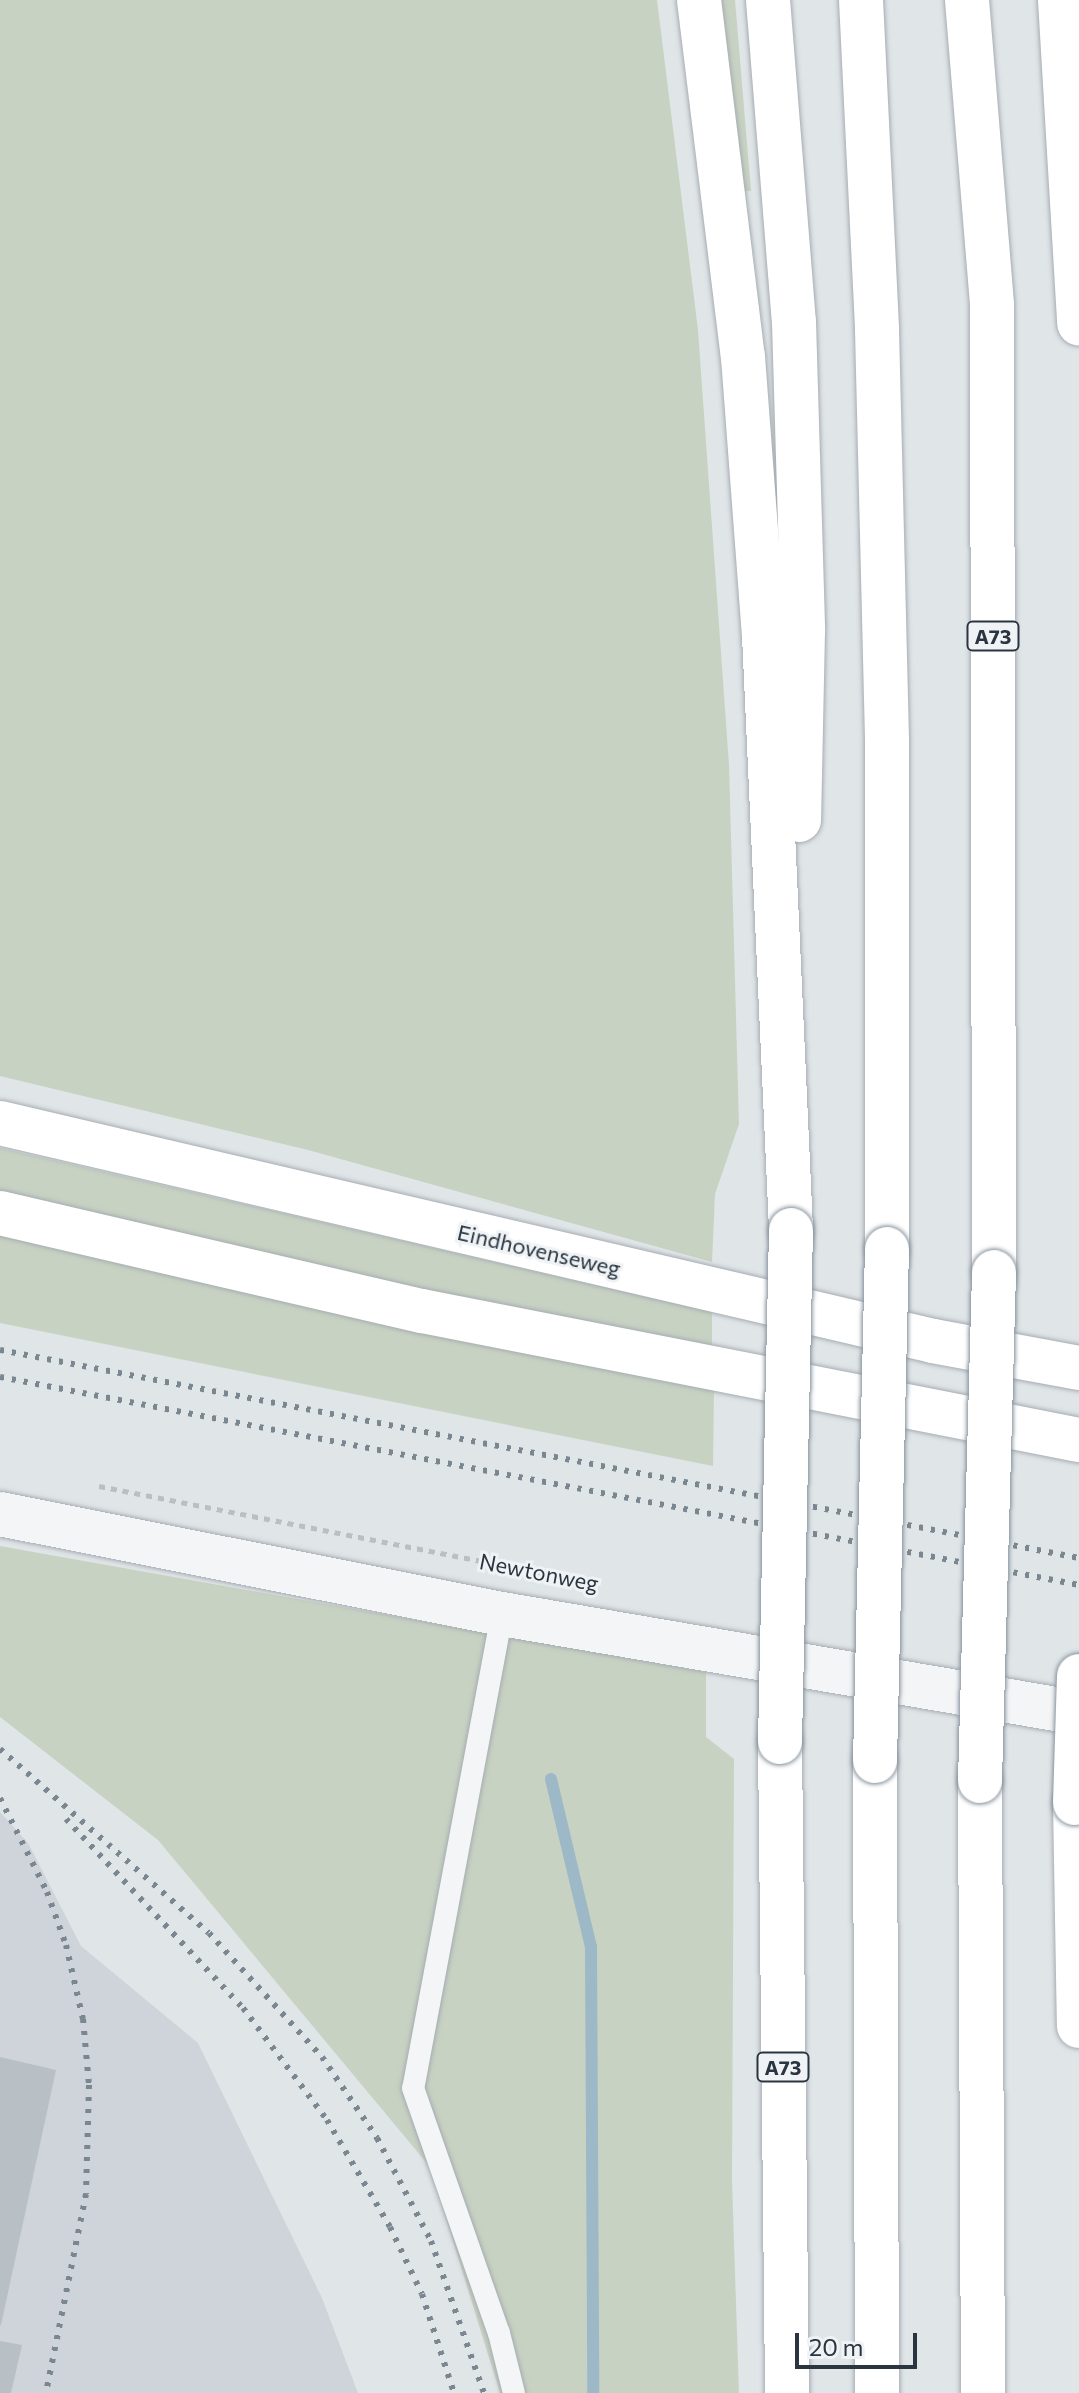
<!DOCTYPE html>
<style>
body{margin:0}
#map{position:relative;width:1079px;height:2393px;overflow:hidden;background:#e0e5e8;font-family:Commissioner,sans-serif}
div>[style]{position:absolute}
.built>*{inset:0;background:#ced4da}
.green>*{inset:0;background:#c8d2c2}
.stream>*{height:12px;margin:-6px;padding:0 6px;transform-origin:6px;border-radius:6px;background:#9db8c6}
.building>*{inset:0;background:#b8bfc5}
.path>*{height:5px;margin-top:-2.5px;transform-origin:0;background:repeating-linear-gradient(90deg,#bbbfc3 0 6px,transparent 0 12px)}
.roads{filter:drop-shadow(0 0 2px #a6adb2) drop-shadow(0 0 2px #a6adb2)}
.service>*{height:22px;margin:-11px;padding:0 11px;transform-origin:11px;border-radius:11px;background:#f3f5f7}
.tertiary>*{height:44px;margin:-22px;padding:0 22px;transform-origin:22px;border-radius:22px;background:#f3f5f7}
.secondary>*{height:44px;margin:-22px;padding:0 22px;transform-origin:22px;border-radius:22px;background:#fff}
.motorway>*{height:44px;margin:-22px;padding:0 22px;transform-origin:22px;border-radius:22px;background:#fff}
.rail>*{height:6px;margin-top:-3px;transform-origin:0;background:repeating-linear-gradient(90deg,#7a8791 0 4px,transparent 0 12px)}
.bridges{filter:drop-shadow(0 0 2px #88949e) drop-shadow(0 0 2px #88949e)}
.motorway-bridge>*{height:44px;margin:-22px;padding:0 22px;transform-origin:22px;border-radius:22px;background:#fff}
span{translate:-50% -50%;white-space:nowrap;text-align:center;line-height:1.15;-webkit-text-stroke:6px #eff3f6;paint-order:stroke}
.shield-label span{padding:2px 6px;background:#eff3f6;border:2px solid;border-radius:6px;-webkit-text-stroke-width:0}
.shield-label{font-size:20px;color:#2a353f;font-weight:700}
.street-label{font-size:22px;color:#2a353f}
.scale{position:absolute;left:795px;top:2333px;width:122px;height:36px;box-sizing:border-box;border:4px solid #2a353f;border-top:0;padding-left:10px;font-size:24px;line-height:28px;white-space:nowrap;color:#2a353f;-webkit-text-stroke:6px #eff3f6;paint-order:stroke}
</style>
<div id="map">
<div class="built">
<div style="clip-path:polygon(0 1812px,28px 1843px,81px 1946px,198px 2043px,322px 2298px,358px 2393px,0 2393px)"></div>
</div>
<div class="green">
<div style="clip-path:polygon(0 0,657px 0,698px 330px,729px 765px,739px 1124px,715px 1194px,712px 1262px,308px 1150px,0 1076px)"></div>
<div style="clip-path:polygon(713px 0,735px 0,751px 191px,739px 191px)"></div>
<div style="clip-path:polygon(0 1148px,712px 1312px,712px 1352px,248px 1254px,0 1195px)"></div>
<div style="clip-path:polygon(0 1233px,714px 1388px,713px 1466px,0 1323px)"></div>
<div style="clip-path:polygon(0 1546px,706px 1672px,706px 1737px,734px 1759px,732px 2182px,739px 2393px,500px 2393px,430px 2167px,158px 1840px,0 1717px)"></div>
</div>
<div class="stream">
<div style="left:551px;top:1779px;width:173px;rotate:76.6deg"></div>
<div style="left:591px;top:1947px;width:446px;rotate:89.7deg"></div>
</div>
<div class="building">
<div style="clip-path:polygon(0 2057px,56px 2070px,1px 2325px,0 2325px)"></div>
<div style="clip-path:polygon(0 2341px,22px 2345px,11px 2393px,0 2393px)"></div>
</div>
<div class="path">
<div style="left:99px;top:1486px;width:478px;rotate:11.1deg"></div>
</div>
<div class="roads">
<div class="service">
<div style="left:502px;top:1614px;width:482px;rotate:100.6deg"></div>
<div style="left:413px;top:2088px;width:260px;rotate:70.7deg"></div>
<div style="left:499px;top:2333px;width:62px;rotate:76deg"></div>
</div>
<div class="tertiary">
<div style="left:0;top:1514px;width:512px;rotate:11.27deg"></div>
<div style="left:502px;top:1614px;width:585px;rotate:9.74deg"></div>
</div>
<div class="secondary">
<div style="left:0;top:1123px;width:958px;rotate:13.15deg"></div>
<div style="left:933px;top:1341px;width:148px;rotate:10.5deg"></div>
<div style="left:0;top:1213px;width:433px;rotate:13.1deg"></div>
<div style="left:422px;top:1311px;width:670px;rotate:11.11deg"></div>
</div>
<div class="motorway">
<div style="left:699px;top:0;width:360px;rotate:83deg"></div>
<div style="left:743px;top:357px;width:279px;rotate:85.7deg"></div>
<div style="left:764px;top:635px;width:596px;rotate:87.4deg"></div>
<div style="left:768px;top:0;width:323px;rotate:85.4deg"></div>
<div style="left:794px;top:322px;width:309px;rotate:88.3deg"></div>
<div style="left:803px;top:631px;width:189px;rotate:91.2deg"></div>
<div style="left:861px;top:0;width:330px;rotate:87.2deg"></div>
<div style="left:877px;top:330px;width:412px;rotate:88.6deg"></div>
<div style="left:887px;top:742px;width:507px;rotate:90deg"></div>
<div style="left:967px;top:0;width:306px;rotate:85.3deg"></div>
<div style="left:992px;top:305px;width:967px;rotate:89.88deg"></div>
<div style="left:1060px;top:0;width:324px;rotate:86.6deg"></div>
<div style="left:780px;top:1742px;width:651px;rotate:89.38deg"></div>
<div style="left:875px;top:1761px;width:632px;rotate:89.82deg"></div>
<div style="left:980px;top:1781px;width:612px;rotate:89.72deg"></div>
<div style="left:1075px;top:1803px;width:223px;rotate:89deg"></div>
</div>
</div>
<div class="rail">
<div style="left:0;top:1350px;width:1099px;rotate:10.91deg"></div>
<div style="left:0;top:1377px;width:1099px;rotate:10.91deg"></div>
<div style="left:0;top:1749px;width:278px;rotate:41.4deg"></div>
<div style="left:209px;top:1933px;width:168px;rotate:47.7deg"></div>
<div style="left:322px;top:2057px;width:98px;rotate:55.8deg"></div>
<div style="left:377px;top:2138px;width:116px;rotate:62.3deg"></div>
<div style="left:431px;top:2241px;width:161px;rotate:70.8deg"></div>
<div style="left:0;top:1798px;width:105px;rotate:63.4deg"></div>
<div style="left:47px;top:1892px;width:56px;rotate:70.3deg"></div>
<div style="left:66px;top:1945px;width:76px;rotate:77.1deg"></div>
<div style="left:83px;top:2019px;width:66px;rotate:84.8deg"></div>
<div style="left:89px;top:2085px;width:109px;rotate:91.6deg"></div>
<div style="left:86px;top:2194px;width:203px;rotate:101.4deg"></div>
<div style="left:66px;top:1819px;width:259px;rotate:46.9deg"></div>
<div style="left:243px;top:2008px;width:140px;rotate:53.1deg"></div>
<div style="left:327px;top:2120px;width:124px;rotate:59.5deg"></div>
<div style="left:390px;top:2227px;width:74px;rotate:64.5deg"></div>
<div style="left:422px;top:2294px;width:104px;rotate:72.1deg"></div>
</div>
<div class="bridges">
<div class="motorway-bridge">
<div style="left:780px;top:1742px;width:512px;rotate:-88.77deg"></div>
<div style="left:875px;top:1761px;width:512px;rotate:-88.66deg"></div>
<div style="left:980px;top:1781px;width:509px;rotate:-88.42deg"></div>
<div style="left:1075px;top:1803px;width:127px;rotate:-88.2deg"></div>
</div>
</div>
<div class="shield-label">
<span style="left:993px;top:636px">A73</span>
<span style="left:783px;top:2067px">A73</span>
</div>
<div class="street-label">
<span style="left:539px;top:1250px;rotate:13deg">Eindhovenseweg</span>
<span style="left:539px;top:1572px;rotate:11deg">Newtonweg</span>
</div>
<div class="scale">20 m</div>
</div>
